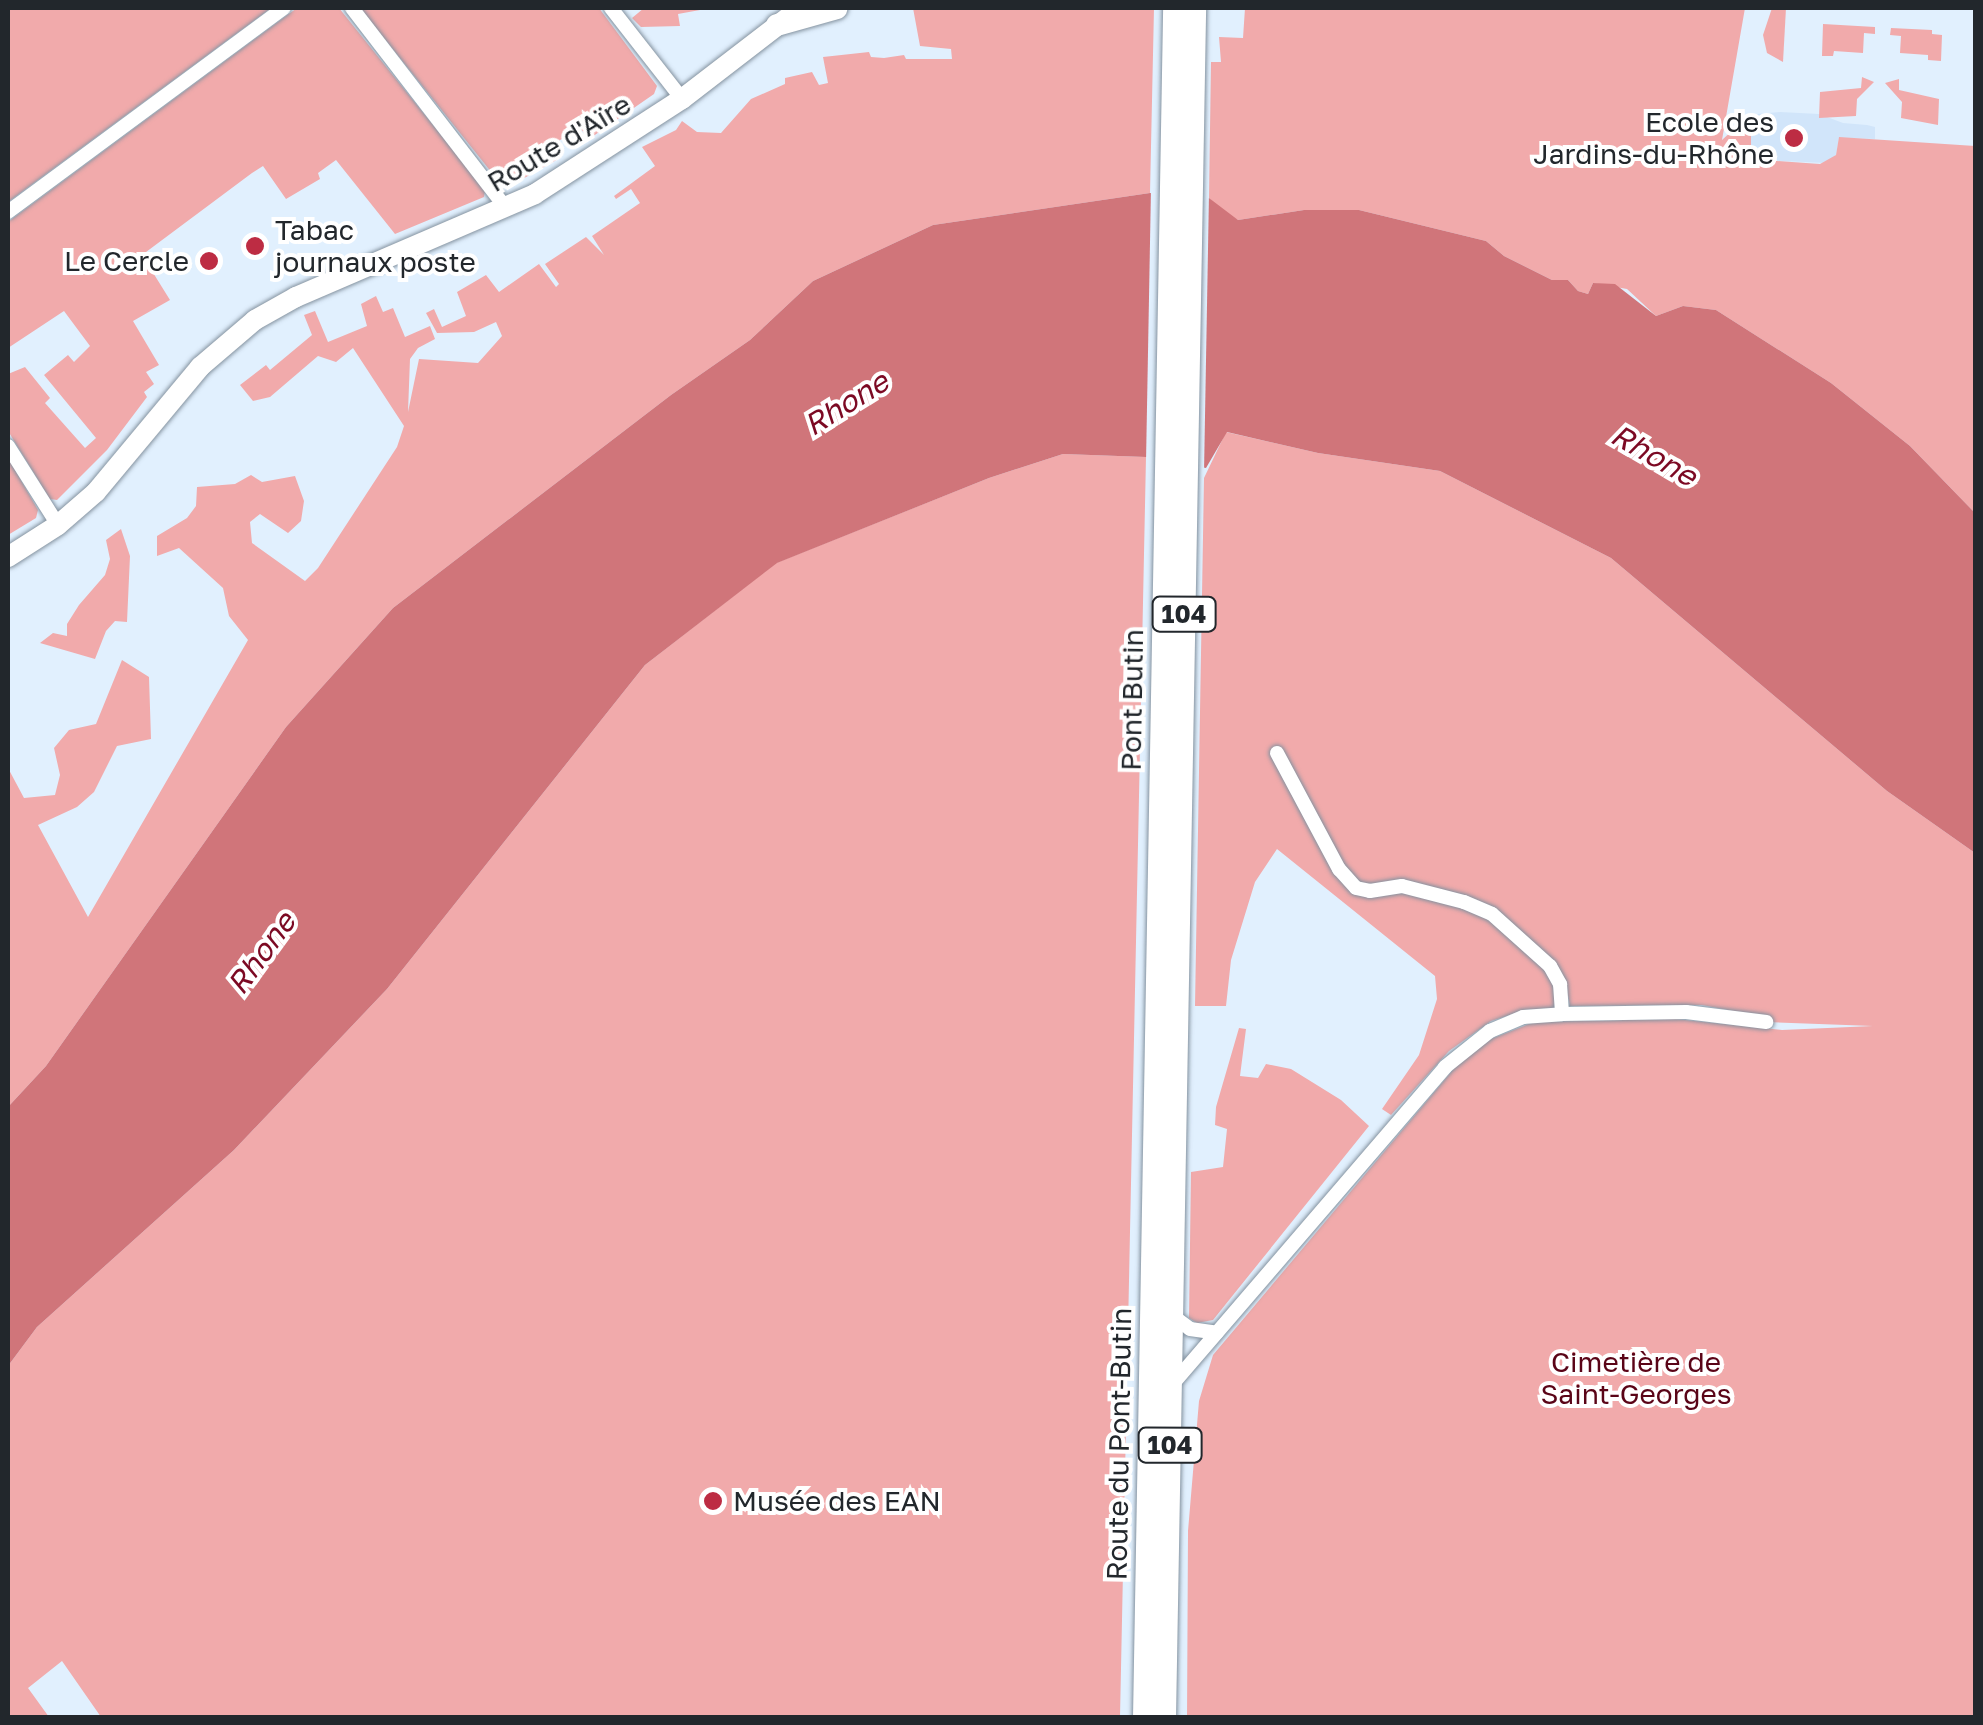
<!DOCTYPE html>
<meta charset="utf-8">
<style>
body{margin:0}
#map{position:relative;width:1983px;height:1725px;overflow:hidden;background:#e1f0fe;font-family:"Golos Text",sans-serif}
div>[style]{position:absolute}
.built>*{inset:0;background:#d1e5fa}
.green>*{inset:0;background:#f1aaab}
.water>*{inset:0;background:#d0757a}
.pier>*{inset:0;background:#e1f0fe}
.roads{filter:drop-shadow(0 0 2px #84929f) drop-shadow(0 0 2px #84929f)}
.street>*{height:14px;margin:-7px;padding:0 7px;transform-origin:7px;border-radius:7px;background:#fff}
.secondary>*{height:20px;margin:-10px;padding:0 10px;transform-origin:10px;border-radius:10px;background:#fff}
.primary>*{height:22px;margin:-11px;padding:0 11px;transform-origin:11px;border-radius:11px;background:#fff}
.dots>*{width:28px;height:28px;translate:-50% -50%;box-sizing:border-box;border:5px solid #fff;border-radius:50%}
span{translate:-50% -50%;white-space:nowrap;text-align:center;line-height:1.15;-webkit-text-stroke:8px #fff;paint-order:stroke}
.shield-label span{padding:2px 8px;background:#fff;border:2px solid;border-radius:8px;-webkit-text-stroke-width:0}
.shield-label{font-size:25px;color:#22272c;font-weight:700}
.poi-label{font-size:28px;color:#22272c}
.right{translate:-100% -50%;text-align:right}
.left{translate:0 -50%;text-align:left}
.street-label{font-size:28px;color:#22272c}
.park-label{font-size:28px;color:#5a0417}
.water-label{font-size:30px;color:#7c0923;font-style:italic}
.frame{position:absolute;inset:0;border:10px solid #22272c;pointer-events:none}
</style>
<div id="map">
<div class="built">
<div style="clip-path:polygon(1780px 112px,1819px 114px,1843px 123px,1867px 125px,1875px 127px,1875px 139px,1839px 138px,1836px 155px,1826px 163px,1763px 160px,1751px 148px,1749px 131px,1756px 128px,1757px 114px)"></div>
</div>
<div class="green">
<div style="clip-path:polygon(8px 8px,271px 8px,8px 202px)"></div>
<div style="clip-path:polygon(297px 8px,339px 8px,485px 190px,484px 197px,395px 234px,336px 160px,318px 173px,320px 179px,286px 199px,263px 166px,252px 173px,142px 255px,170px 300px,133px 321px,159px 365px,146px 372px,154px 384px,144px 392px,147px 397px,107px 450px,57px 500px,50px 499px,8px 431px,8px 374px,25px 367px,50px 398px,45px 403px,85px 448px,96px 438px,44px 375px,68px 355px,74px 362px,90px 346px,64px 311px,8px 348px,8px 222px)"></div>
<div style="clip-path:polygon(360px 8px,599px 8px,657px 86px,654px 94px,589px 139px,580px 128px,552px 145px,560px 158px,510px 186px,500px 183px)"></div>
<div style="clip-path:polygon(644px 8px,699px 8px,700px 10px,678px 14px,680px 26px,641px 27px,632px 18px)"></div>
<div style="clip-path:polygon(913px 8px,1154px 8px,1150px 193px,933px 225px,813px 281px,750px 340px,671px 395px,393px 608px,286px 727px,46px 1066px,8px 1107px,8px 768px,24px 798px,55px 795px,60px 775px,54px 748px,69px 730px,96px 724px,122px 660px,149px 677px,151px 739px,117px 746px,94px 792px,77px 807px,38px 825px,88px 917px,248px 640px,229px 616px,223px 588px,179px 548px,157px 556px,157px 536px,187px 518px,196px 506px,197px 487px,235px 484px,251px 475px,262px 482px,295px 476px,304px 501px,301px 521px,288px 533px,260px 514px,250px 522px,252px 543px,305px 581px,318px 568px,397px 447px,404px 426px,353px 348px,336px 362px,318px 356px,270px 397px,253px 401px,240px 385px,266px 365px,270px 370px,312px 335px,304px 315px,315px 311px,328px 342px,367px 326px,361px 304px,376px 296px,383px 312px,393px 308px,405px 337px,430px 326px,435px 339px,418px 348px,410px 359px,408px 412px,419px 359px,478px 363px,502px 336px,496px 322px,474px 332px,437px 333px,426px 313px,434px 309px,442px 327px,466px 316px,457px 292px,486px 275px,499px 292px,539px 264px,556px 287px,559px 284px,545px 264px,586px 237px,604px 255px,592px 236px,640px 203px,631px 189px,616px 199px,614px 196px,655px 166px,642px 147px,676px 130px,682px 121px,697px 132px,721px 133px,751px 99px,785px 84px,785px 78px,812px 72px,819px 85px,828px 83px,823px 57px,869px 52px,871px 57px,884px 58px,904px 55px,906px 59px,952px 59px,951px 49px,920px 46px)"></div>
<div style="clip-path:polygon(1245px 8px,1745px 8px,1722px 140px,1735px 128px,1751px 128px,1751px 148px,1763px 160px,1820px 164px,1836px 155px,1839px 137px,1975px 146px,1975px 513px,1910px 446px,1831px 383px,1716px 310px,1683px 306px,1656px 316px,1627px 289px,1593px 283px,1588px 294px,1578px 291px,1568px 280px,1552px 280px,1504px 256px,1486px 241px,1359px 210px,1304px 210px,1238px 220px,1228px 216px,1209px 198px,1211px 62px,1221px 62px,1219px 37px,1243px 38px)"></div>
<div style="clip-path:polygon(1772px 8px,1786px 8px,1783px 62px,1767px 53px,1763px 35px)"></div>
<div style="clip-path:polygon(1823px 24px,1875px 27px,1875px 34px,1864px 33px,1863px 53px,1834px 51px,1833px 56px,1822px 56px)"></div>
<div style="clip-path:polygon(1891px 28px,1932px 30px,1932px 34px,1942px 35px,1941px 61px,1928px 60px,1928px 55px,1900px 53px,1901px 36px,1890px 35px)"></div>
<div style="clip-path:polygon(1862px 77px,1874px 82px,1857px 99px,1856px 116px,1819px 118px,1820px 92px,1861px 88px)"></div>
<div style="clip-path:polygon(1899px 79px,1899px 90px,1939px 99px,1938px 125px,1901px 118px,1902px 102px,1885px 83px)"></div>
<div style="clip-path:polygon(1226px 432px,1318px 453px,1440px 471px,1611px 558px,1887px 791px,1975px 853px,1976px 1717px,1187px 1718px,1188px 1531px,1199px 1401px,1213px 1355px,1458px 1064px,1491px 1039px,1534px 1022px,1675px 1019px,1782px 1030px,1873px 1026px,1766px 1022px,1759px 1016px,1702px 1005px,1570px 1006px,1568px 995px,1557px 994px,1554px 1008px,1525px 1010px,1491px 1021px,1449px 1051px,1391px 1115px,1382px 1109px,1419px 1055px,1437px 999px,1435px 976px,1277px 849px,1255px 882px,1231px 960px,1226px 1006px,1195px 1006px,1204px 478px)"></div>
<div style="clip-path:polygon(1063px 454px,1146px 457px,1120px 1717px,101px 1717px,62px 1661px,28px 1688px,49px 1717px,8px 1718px,8px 1366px,37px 1327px,234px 1150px,387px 989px,645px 665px,776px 563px,989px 478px)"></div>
<div style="clip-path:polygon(8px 458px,38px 510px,36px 518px,8px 535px)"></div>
<div style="clip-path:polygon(121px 529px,130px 556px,127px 622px,115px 621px,106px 631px,95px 659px,40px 643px,53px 633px,67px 636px,67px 624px,79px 605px,105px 575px,110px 559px,106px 540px)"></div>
<div style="clip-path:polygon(1239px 1028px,1246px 1029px,1240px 1076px,1258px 1078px,1266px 1064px,1291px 1069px,1341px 1100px,1369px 1126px,1213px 1320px,1197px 1323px,1189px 1318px,1191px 1172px,1223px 1167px,1227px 1129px,1215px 1125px,1216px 1107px)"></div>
</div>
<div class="water">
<div style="clip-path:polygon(1150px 193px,1209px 198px,1238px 220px,1304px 210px,1359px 210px,1486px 241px,1504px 256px,1552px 280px,1568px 280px,1578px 291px,1588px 294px,1593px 283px,1615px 284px,1656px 316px,1683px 306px,1716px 310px,1831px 383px,1910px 446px,1975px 513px,1975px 853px,1887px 791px,1611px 558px,1440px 471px,1318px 453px,1227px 432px,1206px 468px,1146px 457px,1063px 454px,989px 478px,777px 563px,645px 665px,387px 989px,234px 1150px,37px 1327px,8px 1366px,8px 1107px,46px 1066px,286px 727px,393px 608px,671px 395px,750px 340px,813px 281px,933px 225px)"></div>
</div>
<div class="pier">
<div style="clip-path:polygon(1151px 188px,1209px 193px,1204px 473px,1146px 462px)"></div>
</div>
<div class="roads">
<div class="street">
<div style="left:352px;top:8px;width:252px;rotate:52.4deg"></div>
<div style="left:611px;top:8px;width:115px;rotate:52deg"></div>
<div style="left:8px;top:212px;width:343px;rotate:-36.5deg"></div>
<div style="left:8px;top:446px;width:93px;rotate:57.7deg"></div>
<div style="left:1277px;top:753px;width:132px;rotate:61.9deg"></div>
<div style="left:1339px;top:869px;width:25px;rotate:48deg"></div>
<div style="left:1356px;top:888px;width:14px;rotate:12deg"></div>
<div style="left:1370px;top:891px;width:32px;rotate:-9deg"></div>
<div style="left:1402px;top:886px;width:64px;rotate:14.5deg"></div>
<div style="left:1464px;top:902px;width:30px;rotate:23deg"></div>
<div style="left:1492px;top:914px;width:78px;rotate:41.9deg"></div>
<div style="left:1550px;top:966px;width:21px;rotate:61deg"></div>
<div style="left:1560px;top:984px;width:30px;rotate:86deg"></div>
<div style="left:1173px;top:1316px;width:21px;rotate:37deg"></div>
<div style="left:1190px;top:1329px;width:27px;rotate:8deg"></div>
<div style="left:1171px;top:1386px;width:421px;rotate:-49.3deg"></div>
<div style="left:1445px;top:1067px;width:58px;rotate:-38.7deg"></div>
<div style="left:1490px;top:1031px;width:36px;rotate:-23deg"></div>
<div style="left:1523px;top:1017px;width:39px;rotate:-4deg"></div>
<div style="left:1562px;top:1014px;width:124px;rotate:-0.9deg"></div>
<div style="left:1686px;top:1012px;width:81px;rotate:7.1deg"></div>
</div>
<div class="secondary">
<div style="left:8px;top:557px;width:59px;rotate:-32.6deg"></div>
<div style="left:58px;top:525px;width:50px;rotate:-41deg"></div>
<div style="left:96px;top:492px;width:163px;rotate:-50.2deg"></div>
<div style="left:200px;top:367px;width:72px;rotate:-40.5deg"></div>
<div style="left:255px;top:320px;width:47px;rotate:-29.3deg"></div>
<div style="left:296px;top:297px;width:260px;rotate:-23.3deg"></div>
<div style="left:535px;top:194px;width:175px;rotate:-32.9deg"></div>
<div style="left:682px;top:99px;width:133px;rotate:-37.6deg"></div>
</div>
<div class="primary">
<div style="left:777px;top:25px;width:62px;rotate:-15.8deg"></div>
<div style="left:1144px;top:1718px;width:1710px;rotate:-88.99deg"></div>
<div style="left:1165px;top:1718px;width:1710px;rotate:-88.99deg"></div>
</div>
</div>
<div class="dots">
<div style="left:1794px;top:138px;background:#bd2c43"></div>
<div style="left:255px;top:246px;background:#bd2c43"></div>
<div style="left:209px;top:261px;background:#bd2c43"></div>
<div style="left:713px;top:1501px;background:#bd2c43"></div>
</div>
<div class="shield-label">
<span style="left:1184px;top:614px">104</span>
<span style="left:1170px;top:1445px">104</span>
</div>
<div class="poi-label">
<span class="right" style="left:1774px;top:138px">Ecole des<br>Jardins-du-Rhône</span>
<span class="left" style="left:275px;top:246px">Tabac<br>journaux poste</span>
<span class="right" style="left:189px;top:261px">Le Cercle</span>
<span class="left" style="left:733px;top:1501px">Musée des EAN</span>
</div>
<div class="street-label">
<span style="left:559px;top:143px;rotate:-31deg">Route d'Aïre</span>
<span style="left:1132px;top:700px;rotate:-89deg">Pont Butin</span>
<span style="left:1119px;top:1444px;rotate:-89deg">Route du Pont-Butin</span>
</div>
<div class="park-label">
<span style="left:1636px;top:1378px">Cimetière de<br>Saint-Georges</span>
</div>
<div class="water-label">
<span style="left:846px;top:403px;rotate:-32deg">Rhone</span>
<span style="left:1654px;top:455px;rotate:30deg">Rhone</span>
<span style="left:261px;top:953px;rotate:-54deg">Rhone</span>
</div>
<div class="frame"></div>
</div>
